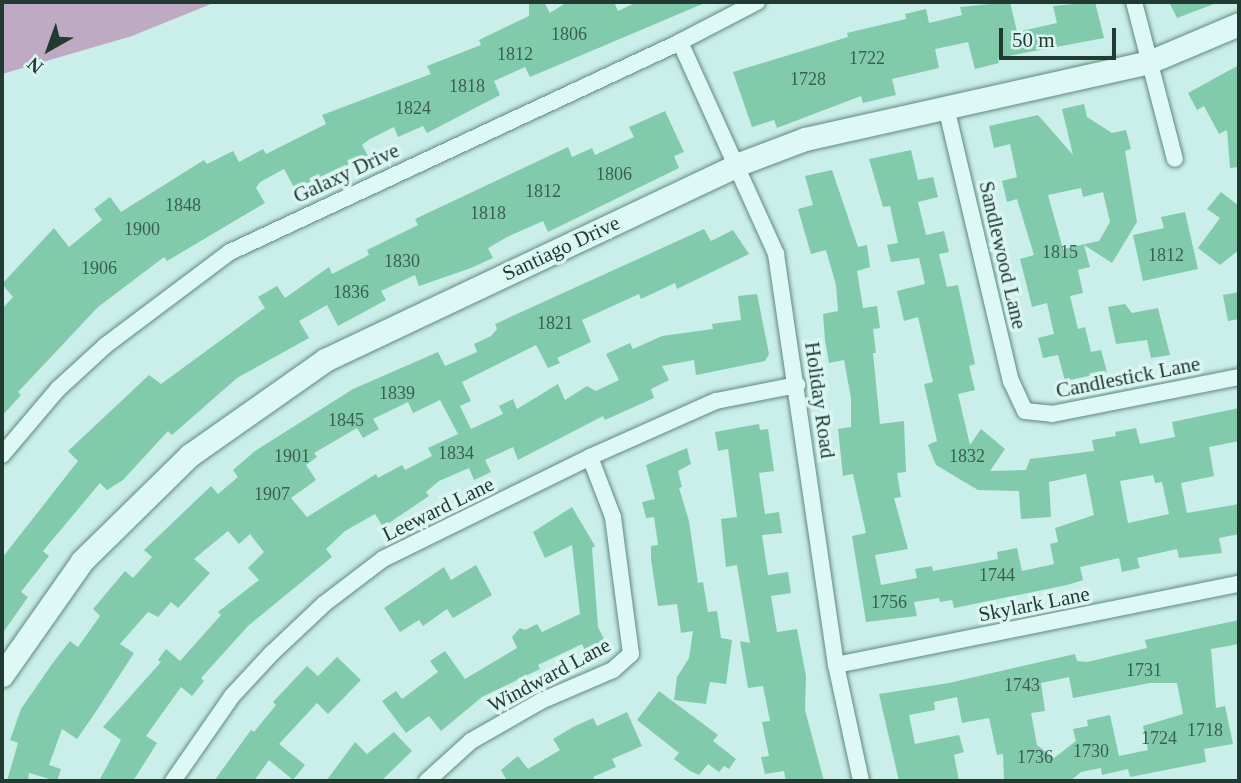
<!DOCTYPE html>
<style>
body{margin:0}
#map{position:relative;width:1241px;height:783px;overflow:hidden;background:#caeee9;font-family:Georgia,serif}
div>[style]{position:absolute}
.water>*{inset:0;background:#bfaac3}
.building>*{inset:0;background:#81cbac}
.roads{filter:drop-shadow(0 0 2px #5f8a7d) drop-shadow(0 0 2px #5f8a7d)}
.street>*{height:16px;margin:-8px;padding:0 8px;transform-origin:8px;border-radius:8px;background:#def8f5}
.secondary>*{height:23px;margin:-11.5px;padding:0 11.5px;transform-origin:11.5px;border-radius:11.5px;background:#def8f5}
span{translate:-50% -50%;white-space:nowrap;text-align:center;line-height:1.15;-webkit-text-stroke:7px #daf5f2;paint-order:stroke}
.number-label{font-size:18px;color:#3a5f50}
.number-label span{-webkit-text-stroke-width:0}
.street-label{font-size:21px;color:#223b32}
.frame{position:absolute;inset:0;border:4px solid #223b32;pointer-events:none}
.north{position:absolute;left:14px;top:14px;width:70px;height:70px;-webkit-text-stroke:5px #daf5f2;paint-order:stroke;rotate:220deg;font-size:19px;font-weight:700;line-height:28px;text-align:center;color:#223b32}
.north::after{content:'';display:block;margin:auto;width:24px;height:32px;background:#223b32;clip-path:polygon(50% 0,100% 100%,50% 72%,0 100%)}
.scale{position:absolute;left:999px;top:28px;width:117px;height:32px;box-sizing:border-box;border:4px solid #223b32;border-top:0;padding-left:9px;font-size:21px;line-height:24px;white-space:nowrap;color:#223b32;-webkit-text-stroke:5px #daf5f2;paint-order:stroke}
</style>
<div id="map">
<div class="water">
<div style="clip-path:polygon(2px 2px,216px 2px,132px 36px,2px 74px)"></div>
</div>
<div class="building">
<div style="clip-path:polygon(529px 2px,544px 2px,550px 13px,567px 2px,614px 2px,618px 11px,637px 2px,707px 2px,530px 77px,525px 67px,494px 81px,500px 95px,427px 133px,423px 126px,398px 137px,394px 127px,370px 139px,362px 145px,369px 158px,347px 168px,345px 165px,295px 189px,284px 169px,260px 182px,256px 188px,265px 203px,167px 261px,164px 257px,98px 307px,18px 392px,21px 395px,2px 416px,2px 309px,13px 297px,2px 284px,54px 228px,69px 247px,102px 220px,94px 209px,110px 197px,121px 212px,204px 160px,207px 164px,233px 151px,239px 162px,263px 149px,266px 154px,326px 124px,322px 115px,431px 74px,427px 66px,481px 45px,479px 40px,529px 16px)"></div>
<div style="clip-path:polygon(1010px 2px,1017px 32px,1057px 23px,1053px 6px,1095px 2px,1104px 38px,998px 58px,999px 63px,975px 69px,968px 42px,935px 49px,939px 68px,892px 79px,896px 95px,863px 103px,861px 96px,777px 128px,774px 120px,752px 127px,733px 72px,848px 37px,847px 33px,906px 19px,905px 14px,926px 9px,929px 23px,962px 15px,960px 7px)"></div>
<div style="clip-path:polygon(1169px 2px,1219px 2px,1177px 18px)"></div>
<div style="clip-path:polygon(1239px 65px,1239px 167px,1230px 168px,1227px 130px,1219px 134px,1204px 106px,1197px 110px,1188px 93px)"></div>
<div style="clip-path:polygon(evenodd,1084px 104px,1087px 117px,1112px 133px,1126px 130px,1131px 149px,1125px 151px,1137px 222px,1112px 263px,1084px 245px,1090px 267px,1078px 270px,1083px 293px,1070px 296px,1078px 329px,1085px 327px,1091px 352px,1101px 350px,1107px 372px,1065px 381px,1058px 355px,1043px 358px,1038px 338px,1054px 334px,1047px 303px,1032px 307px,1020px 259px,1034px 255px,1017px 199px,1007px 202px,1002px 181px,1017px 177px,1010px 144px,994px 148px,989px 126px,1038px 115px,1073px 155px,1062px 109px,1084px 104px,1081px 188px,1083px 197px,1103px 192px,1110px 222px,1099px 241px,1063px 249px,1048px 195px,1081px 188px)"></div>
<div style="clip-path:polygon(665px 111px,684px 152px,674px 156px,679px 168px,548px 232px,543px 221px,507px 237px,488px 248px,493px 258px,471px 268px,419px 286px,415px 275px,381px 291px,386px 300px,338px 326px,327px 305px,299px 321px,309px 338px,237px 378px,172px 435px,168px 431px,123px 480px,107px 490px,100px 483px,43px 551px,49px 556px,21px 592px,28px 597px,2px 634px,2px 558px,78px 461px,68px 451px,149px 375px,161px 384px,265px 308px,258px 297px,277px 286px,285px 298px,329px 267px,332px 274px,369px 255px,367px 250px,418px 225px,415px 219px,568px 147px,572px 157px,592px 148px,595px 155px,634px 137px,629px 127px)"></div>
<div style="clip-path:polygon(evenodd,911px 150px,918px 180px,933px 177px,938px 197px,918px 202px,926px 235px,944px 231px,949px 252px,939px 254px,947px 287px,958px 285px,975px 364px,969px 366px,975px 390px,958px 394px,970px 445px,981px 429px,1005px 449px,990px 471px,1026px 470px,1030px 459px,1094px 451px,1092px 440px,1116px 436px,1115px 432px,1136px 428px,1140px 444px,1175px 437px,1172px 422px,1239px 408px,1239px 441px,1209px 447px,1214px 476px,1181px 483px,1187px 513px,1239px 504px,1239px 534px,1219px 538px,1222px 553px,1179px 558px,1177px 549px,1137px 558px,1140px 568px,1122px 572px,1119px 558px,1080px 567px,1083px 580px,1067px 585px,954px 608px,952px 600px,940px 602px,939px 598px,914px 602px,917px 616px,866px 622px,852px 536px,866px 533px,853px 474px,843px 476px,838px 429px,851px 427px,851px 398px,844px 360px,829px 363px,825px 340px,823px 314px,838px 311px,836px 285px,826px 250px,811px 254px,804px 230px,798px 209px,813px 205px,805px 176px,832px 170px,858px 247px,867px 245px,870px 267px,857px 271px,863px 308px,877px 306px,880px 328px,873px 329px,876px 353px,873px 353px,880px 424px,904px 421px,906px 472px,897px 473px,901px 497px,894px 498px,908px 549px,875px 555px,881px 585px,917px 578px,915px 569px,932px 566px,933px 571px,998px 559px,997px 552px,1017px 548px,1022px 571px,1054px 564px,1050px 544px,1058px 542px,1055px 528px,1094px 515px,1086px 474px,1049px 482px,1051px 517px,1021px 519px,1019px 491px,978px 490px,936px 465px,928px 445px,937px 441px,924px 384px,933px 382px,918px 317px,904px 321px,897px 291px,925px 284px,919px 258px,891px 262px,887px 245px,898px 243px,890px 206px,883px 207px,869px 159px,911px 150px,1153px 475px,1155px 483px,1162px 482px,1169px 514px,1128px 523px,1120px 481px,1153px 475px)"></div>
<div style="clip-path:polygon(1221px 192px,1239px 206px,1239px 250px,1220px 265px,1198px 248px,1220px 218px,1207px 209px)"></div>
<div style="clip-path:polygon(1185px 212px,1198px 269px,1143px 281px,1133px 235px,1164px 228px,1161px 217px)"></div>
<div style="clip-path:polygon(evenodd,704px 229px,711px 241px,733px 230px,749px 254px,677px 289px,675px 283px,641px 299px,639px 294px,582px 320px,591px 342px,557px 358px,560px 363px,548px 368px,536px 345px,462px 382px,471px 401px,460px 406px,471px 429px,503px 414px,499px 406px,513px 399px,517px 409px,558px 384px,565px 400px,587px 386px,596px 391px,619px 380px,606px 354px,630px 343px,633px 349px,662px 336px,713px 329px,712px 324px,741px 320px,738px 296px,757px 294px,769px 354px,765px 361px,696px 375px,694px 360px,662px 366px,669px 380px,651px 389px,654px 398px,605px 420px,603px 416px,518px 460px,513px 447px,485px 460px,491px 472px,474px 480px,469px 468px,439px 481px,426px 492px,429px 496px,383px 527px,375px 514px,345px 531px,326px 549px,332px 557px,248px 626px,201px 678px,204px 681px,192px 696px,181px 687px,146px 736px,157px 743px,133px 781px,99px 781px,121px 740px,103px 727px,161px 662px,158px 660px,166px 649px,180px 661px,221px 615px,218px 612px,259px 580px,248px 568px,264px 552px,250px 534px,239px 544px,228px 531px,194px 559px,210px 573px,178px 608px,171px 602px,158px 617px,148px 612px,120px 644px,134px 653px,95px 713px,77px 739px,62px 729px,49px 765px,61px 769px,57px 781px,29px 773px,28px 781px,7px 781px,18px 743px,10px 740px,21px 709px,52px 664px,70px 641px,78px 647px,100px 616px,93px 609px,125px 571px,133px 578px,152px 557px,144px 550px,211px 486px,218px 494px,238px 477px,233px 470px,255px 451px,353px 389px,438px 352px,445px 366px,477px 352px,474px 344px,491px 336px,497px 329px,495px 324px,704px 229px,440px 400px,458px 434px,428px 448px,432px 456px,405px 470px,402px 465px,378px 478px,376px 474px,307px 517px,291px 498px,316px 480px,306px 465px,317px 457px,314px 453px,357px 428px,363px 438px,379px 429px,373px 419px,408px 402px,413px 413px,440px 400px)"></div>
<div style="clip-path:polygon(1239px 292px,1239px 319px,1228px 321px,1223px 295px)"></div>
<div style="clip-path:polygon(1125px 304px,1132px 313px,1158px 308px,1170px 355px,1151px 358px,1147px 340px,1116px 344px,1108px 307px)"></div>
<div style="clip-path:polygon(759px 424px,760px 430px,768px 429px,774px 471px,759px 473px,765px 514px,779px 512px,782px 533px,762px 535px,768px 575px,788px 572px,791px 593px,771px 596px,777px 632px,797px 629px,806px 676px,805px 710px,824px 781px,786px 781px,784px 771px,765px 774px,761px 757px,769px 756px,762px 722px,770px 721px,763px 686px,748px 688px,740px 641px,750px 643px,737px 565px,726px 567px,721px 519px,737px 517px,728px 449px,718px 451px,715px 432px)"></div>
<div style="clip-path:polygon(687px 448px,691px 464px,678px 471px,682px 487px,679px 488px,689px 521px,698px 583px,703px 582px,708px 612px,717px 611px,721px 638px,732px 640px,726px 684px,710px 682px,706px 704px,674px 700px,677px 677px,689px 658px,693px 631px,681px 633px,677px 604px,658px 606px,651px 559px,651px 546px,658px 545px,654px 517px,646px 518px,642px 502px,655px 499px,646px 465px)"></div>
<div style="clip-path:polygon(572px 507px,595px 546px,592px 548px,598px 627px,605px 641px,585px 650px,582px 644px,538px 665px,540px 669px,482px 697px,441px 731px,429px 716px,406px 733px,382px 701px,396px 691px,402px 699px,438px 672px,430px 661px,445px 651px,465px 679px,517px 648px,512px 637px,520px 628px,525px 630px,537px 624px,542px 632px,580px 614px,572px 545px,545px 558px,533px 532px)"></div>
<div style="clip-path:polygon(476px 565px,492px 595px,453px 618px,447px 609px,423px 626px,419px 620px,400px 632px,384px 608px,444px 567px,451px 580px)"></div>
<div style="clip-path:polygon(evenodd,1239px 620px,1239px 644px,1211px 649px,1216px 708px,1225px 706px,1233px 744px,1204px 749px,1206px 762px,1130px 777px,1128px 769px,1102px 775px,1101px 768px,1081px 772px,1070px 781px,1004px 781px,1003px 754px,997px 755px,989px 718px,962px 723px,957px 697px,934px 702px,935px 710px,909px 715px,915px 744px,959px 735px,964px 752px,954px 755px,959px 781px,899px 781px,879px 694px,949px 683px,1075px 654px,1077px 661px,1087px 662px,1147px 648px,1145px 640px,1239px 620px,1069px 677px,1073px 698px,1150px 683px,1177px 683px,1183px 714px,1143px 726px,1148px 750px,1119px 756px,1110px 715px,1087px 720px,1088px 726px,1073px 729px,1076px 741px,1054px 758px,1037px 745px,1031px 713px,1045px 711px,1041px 683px,1069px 677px)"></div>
<div style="clip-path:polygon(337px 657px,361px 680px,328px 714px,317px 703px,279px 744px,305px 765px,293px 780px,269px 760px,254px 781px,214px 781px,251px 730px,254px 732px,276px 705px,273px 702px,307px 666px,318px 676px)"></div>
<div style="clip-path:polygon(659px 691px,718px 735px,713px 741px,736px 759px,729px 769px,724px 766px,719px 772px,708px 764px,699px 775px,690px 771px,674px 759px,679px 753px,637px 720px)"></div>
<div style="clip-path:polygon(627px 712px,642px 746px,612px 759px,616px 767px,593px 777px,596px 781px,507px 781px,501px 770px,518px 756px,528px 769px,560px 750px,553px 739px,573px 727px,593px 718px,597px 726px)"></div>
<div style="clip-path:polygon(394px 732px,412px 751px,381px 781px,326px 781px,355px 742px,367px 754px)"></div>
</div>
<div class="roads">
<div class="street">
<div style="left:1134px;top:2px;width:162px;rotate:75.4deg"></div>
<div style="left:680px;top:42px;width:233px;rotate:65.6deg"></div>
<div style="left:776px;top:254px;width:415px;rotate:81.7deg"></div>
<div style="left:836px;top:665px;width:119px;rotate:77.8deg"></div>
<div style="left:946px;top:107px;width:282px;rotate:76.7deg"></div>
<div style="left:1011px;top:381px;width:33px;rotate:65deg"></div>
<div style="left:1025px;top:411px;width:27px;rotate:6deg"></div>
<div style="left:1052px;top:414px;width:191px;rotate:-11.2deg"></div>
<div style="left:2px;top:455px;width:87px;rotate:-49.7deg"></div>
<div style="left:58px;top:389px;width:65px;rotate:-42.5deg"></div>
<div style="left:106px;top:345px;width:155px;rotate:-36.9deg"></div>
<div style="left:230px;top:252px;width:497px;rotate:-25deg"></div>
<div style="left:680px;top:42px;width:87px;rotate:-27.5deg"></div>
<div style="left:836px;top:665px;width:411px;rotate:-11.4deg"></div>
<div style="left:173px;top:781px;width:103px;rotate:-55.2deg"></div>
<div style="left:232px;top:696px;width:59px;rotate:-47.1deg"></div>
<div style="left:272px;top:653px;width:71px;rotate:-43.3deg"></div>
<div style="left:324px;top:604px;width:74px;rotate:-37.3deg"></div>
<div style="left:383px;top:559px;width:231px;rotate:-26.2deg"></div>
<div style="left:590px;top:457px;width:138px;rotate:-24deg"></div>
<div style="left:716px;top:401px;width:83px;rotate:-11.2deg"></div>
<div style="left:427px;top:781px;width:59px;rotate:-42.3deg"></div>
<div style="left:471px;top:741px;width:81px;rotate:-29.7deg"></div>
<div style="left:541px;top:701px;width:78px;rotate:-23.3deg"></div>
<div style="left:613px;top:670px;width:24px;rotate:-42deg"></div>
<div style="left:631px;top:654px;width:138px;rotate:-97.5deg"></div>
<div style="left:613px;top:517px;width:64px;rotate:-111deg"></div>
</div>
<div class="secondary">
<div style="left:2px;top:675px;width:139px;rotate:-54.9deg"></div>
<div style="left:82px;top:561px;width:151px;rotate:-44.5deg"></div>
<div style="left:190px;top:455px;width:165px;rotate:-35.1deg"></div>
<div style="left:325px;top:360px;width:458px;rotate:-25.3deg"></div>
<div style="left:739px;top:164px;width:71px;rotate:-20.7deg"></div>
<div style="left:805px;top:139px;width:353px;rotate:-12.6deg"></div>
<div style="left:1149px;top:62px;width:98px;rotate:-22.9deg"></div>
</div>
</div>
<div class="number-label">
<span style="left:569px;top:34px">1806</span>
<span style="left:515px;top:54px">1812</span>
<span style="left:867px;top:58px">1722</span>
<span style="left:808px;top:79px">1728</span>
<span style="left:467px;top:86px">1818</span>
<span style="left:413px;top:108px">1824</span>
<span style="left:614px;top:174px">1806</span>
<span style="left:543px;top:191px">1812</span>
<span style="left:183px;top:205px">1848</span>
<span style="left:488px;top:213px">1818</span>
<span style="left:142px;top:229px">1900</span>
<span style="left:1060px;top:252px">1815</span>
<span style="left:1166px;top:255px">1812</span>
<span style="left:402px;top:261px">1830</span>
<span style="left:99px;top:268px">1906</span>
<span style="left:351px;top:292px">1836</span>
<span style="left:555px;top:323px">1821</span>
<span style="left:397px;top:393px">1839</span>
<span style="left:346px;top:420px">1845</span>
<span style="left:456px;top:453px">1834</span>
<span style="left:292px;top:456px">1901</span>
<span style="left:967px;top:456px">1832</span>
<span style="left:272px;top:494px">1907</span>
<span style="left:997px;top:575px">1744</span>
<span style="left:889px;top:602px">1756</span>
<span style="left:1144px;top:670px">1731</span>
<span style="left:1022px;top:685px">1743</span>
<span style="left:1205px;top:730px">1718</span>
<span style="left:1159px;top:738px">1724</span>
<span style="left:1091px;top:751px">1730</span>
<span style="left:1035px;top:757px">1736</span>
</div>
<div class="street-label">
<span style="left:346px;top:173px;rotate:-25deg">Galaxy Drive</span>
<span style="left:561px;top:248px;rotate:-25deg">Santiago Drive</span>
<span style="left:1003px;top:255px;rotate:77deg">Sandlewood Lane</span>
<span style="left:1128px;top:377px;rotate:-11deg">Candlestick Lane</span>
<span style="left:820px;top:400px;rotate:82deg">Holiday Road</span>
<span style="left:438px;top:509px;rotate:-26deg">Leeward Lane</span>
<span style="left:1034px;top:604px;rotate:-11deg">Skylark Lane</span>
<span style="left:549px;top:675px;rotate:-28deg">Windward Lane</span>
</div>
<div class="frame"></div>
<div class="north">N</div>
<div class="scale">50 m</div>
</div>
